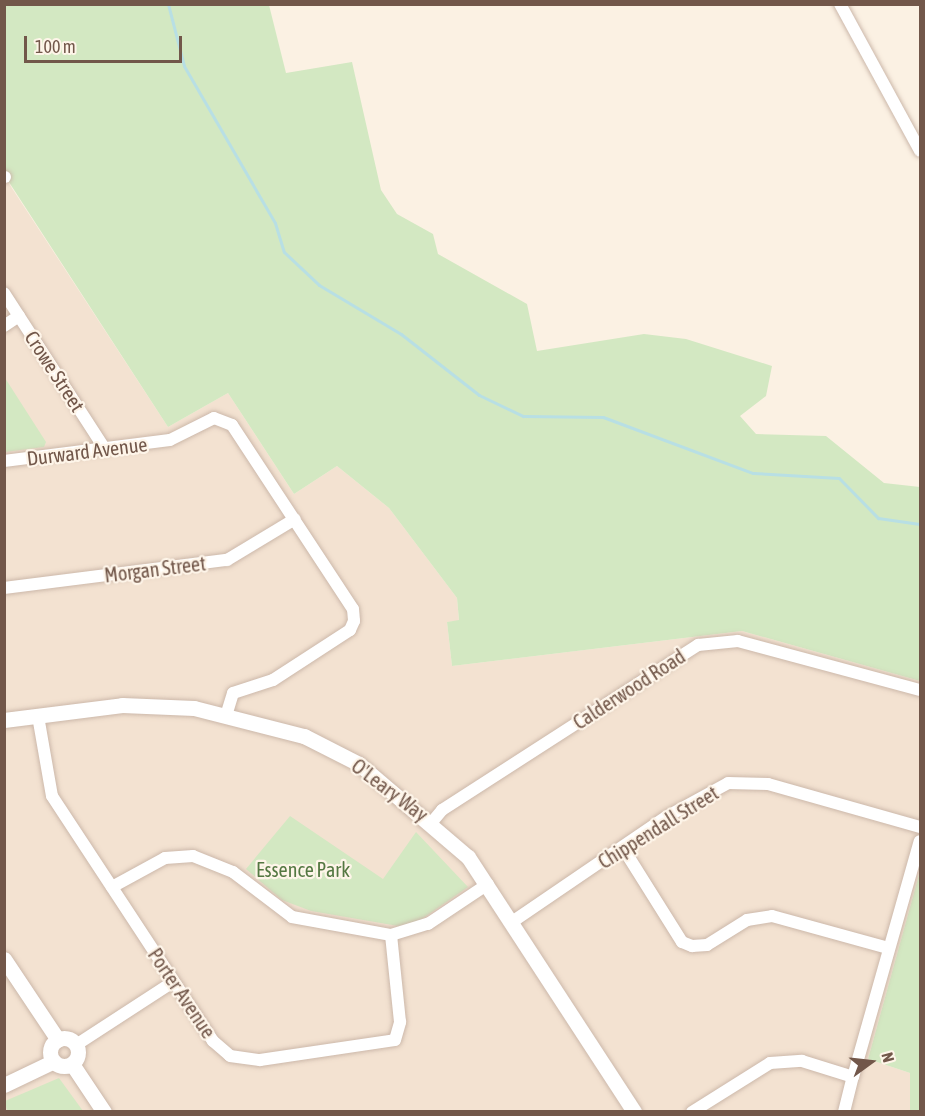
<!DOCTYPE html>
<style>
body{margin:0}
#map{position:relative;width:925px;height:1116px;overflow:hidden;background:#fbf1e3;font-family:"Asap Condensed",sans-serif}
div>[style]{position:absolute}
.residential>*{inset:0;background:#f3e2d1}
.green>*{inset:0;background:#d3e8c2}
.stream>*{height:3px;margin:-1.5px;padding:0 1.5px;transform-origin:1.5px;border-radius:1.5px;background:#b8dfe4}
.roads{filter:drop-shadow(0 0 2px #ccb8aa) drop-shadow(0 0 2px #ccb8aa)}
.minor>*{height:12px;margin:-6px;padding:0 6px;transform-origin:6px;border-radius:6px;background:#fff}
.tertiary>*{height:15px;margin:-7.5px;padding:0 7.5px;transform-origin:7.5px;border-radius:7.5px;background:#fff}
.tertiary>.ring{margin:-7.5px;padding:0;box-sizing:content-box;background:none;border:15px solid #fff;border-radius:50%}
span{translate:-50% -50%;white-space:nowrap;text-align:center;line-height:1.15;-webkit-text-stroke:4.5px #fef5e9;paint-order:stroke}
.street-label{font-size:20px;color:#72574a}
.park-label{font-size:20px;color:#547842}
.frame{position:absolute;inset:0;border:6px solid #72574a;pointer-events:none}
.north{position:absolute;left:841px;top:1032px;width:60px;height:60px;-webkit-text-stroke:4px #fef5e9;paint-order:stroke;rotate:75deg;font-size:16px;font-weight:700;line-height:24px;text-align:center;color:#72574a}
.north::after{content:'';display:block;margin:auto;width:21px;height:27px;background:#72574a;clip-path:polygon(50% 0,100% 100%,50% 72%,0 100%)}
.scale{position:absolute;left:24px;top:36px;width:158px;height:27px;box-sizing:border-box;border:3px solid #72574a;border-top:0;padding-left:8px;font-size:18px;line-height:21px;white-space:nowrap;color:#72574a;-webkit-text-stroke:4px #fef5e9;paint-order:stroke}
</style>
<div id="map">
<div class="residential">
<div style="clip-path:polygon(4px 176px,168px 427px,228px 393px,294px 494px,337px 466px,389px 508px,457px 598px,459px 621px,447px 622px,452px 666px,742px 631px,920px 681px,920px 871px,868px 1059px,910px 1073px,910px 1111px,5px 1111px)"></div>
</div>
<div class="green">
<div style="clip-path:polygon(4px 5px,269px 5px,286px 73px,352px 62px,381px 190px,397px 214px,433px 234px,438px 254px,527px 304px,537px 351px,644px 334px,686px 339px,772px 366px,766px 396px,740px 416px,756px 434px,826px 436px,884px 483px,920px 487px,920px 681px,742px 631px,452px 666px,447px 622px,459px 620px,457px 598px,389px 508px,337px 466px,294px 494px,228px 393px,168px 427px,5px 176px)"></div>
<div style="clip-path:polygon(5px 378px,46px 442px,44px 447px,5px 452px)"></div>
<div style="clip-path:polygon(290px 816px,383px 879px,416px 832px,468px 887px,419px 921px,398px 926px,311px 911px,282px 900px,246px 869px)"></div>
<div style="clip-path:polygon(920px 871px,920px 1111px,910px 1112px,910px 1073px,868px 1059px)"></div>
<div style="clip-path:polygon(59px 1078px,83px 1111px,7px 1111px,5px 1101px)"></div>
</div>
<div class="stream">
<div style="left:168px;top:4px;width:64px;rotate:75.5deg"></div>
<div style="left:184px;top:66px;width:181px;rotate:59.9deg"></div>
<div style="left:275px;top:223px;width:30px;rotate:73deg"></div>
<div style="left:284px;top:252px;width:48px;rotate:43.3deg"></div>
<div style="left:319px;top:285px;width:96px;rotate:30.9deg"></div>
<div style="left:401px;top:334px;width:99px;rotate:38deg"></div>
<div style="left:479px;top:395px;width:49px;rotate:25.5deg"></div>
<div style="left:523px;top:416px;width:80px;rotate:0.7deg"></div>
<div style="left:603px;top:417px;width:160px;rotate:20.5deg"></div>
<div style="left:753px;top:473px;width:86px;rotate:3.3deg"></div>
<div style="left:839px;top:478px;width:56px;rotate:45.7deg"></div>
<div style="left:878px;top:518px;width:42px;rotate:8.1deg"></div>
</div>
<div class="roads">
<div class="minor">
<div style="left:840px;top:4px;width:167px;rotate:61.4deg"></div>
<div style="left:4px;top:177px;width:1px"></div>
<div style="left:4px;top:293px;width:186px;rotate:57.1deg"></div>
<div style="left:4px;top:326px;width:18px;rotate:-34deg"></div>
<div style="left:4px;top:461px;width:167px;rotate:-7.2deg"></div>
<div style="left:170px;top:440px;width:49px;rotate:-26.6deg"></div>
<div style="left:214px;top:418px;width:19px;rotate:21deg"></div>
<div style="left:232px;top:425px;width:220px;rotate:56.7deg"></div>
<div style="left:353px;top:609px;width:12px;rotate:85deg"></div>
<div style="left:354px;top:621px;width:10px;rotate:114deg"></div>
<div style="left:350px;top:630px;width:92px;rotate:147deg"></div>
<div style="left:273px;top:680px;width:42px;rotate:162deg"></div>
<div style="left:233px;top:693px;width:21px;rotate:107deg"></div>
<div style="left:4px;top:588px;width:225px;rotate:-7.2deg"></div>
<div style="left:227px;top:560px;width:79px;rotate:-31.1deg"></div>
<div style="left:38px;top:716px;width:81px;rotate:80.1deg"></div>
<div style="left:52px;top:796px;width:293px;rotate:56.7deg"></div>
<div style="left:213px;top:1041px;width:23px;rotate:41deg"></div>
<div style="left:230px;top:1056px;width:30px;rotate:8deg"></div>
<div style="left:260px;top:1060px;width:136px;rotate:-8.4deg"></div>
<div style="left:395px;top:1040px;width:19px;rotate:-74deg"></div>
<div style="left:400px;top:1022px;width:87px;rotate:-95.9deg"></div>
<div style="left:432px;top:822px;width:16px;rotate:-50deg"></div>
<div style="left:442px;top:810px;width:305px;rotate:-32.8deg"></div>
<div style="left:698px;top:645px;width:40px;rotate:-5.7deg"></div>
<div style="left:738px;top:641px;width:188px;rotate:15.1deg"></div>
<div style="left:623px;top:848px;width:111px;rotate:57.9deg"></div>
<div style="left:682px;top:942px;width:11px;rotate:22deg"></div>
<div style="left:692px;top:946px;width:15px;rotate:-4deg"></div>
<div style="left:707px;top:945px;width:47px;rotate:-32deg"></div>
<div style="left:747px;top:920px;width:25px;rotate:-9deg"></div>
<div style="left:772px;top:916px;width:120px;rotate:15.4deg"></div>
<div style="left:112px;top:887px;width:60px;rotate:-28.7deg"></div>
<div style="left:165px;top:858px;width:28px;rotate:-4deg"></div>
<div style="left:193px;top:856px;width:43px;rotate:21.8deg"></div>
<div style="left:233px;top:872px;width:74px;rotate:37.3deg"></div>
<div style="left:292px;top:917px;width:101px;rotate:10.3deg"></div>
<div style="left:391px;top:935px;width:39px;rotate:-17deg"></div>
<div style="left:428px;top:924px;width:72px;rotate:-33.7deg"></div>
<div style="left:512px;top:922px;width:186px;rotate:-34.3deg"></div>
<div style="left:666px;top:817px;width:71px;rotate:-28.7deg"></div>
<div style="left:728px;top:783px;width:40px;rotate:1.4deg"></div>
<div style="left:768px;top:784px;width:158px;rotate:15.8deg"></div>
<div style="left:76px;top:1045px;width:116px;rotate:-33deg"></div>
<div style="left:692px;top:1112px;width:92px;rotate:-32.1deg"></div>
<div style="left:770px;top:1063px;width:32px;rotate:-4deg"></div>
<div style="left:802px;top:1061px;width:53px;rotate:17.4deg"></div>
<div style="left:853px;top:1077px;width:245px;rotate:-74.2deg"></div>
<div style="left:844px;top:1112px;width:36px;rotate:-76deg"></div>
</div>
<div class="tertiary">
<div style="left:4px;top:720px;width:119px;rotate:-7.2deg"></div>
<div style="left:122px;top:705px;width:72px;rotate:2.4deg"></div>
<div style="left:194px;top:708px;width:114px;rotate:14.3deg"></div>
<div style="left:304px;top:736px;width:62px;rotate:27deg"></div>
<div style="left:359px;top:764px;width:143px;rotate:40.5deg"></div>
<div style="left:468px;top:857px;width:304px;rotate:56.9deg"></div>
<div style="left:4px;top:959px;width:97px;rotate:56.3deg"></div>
<div class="ring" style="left:50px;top:1038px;width:13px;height:13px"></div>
<div style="left:72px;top:1064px;width:58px;rotate:56.3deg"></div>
<div style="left:4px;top:1085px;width:55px;rotate:-25.6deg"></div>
</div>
</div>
<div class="street-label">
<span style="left:55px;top:371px;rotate:57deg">Crowe Street</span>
<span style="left:87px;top:451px;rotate:-7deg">Durward Avenue</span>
<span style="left:155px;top:569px;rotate:-7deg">Morgan Street</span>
<span style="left:629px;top:689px;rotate:-33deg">Calderwood Road</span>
<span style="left:390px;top:790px;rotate:37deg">O'Leary Way</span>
<span style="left:658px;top:827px;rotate:-32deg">Chippendall Street</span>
<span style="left:182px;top:993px;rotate:56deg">Porter Avenue</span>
</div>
<div class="park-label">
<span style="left:303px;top:869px">Essence Park</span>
</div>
<div class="frame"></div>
<div class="north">N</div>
<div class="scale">100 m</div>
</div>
